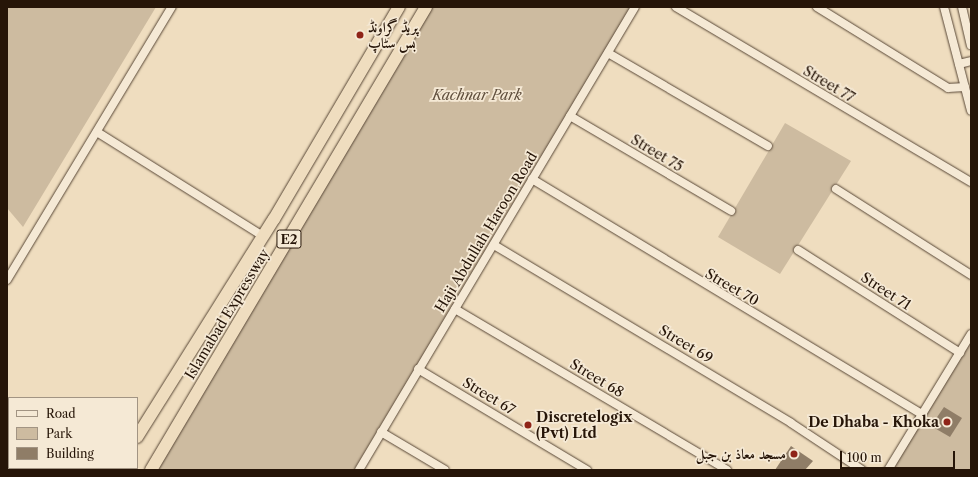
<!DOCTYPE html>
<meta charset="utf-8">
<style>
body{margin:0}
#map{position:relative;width:978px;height:477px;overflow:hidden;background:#efddbf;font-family:"Libre Caslon Text",Amiri,serif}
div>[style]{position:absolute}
.green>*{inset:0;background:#cdbba0}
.building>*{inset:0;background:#8f7d67}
.roads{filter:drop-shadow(0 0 1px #584736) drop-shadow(0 0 1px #584736)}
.minor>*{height:8px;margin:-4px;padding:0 4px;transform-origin:4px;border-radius:4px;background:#f5e9d5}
.highway>*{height:12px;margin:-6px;padding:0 6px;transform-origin:6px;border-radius:6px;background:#efddbf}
.dots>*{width:11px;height:11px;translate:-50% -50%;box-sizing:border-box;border:2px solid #f5e9d5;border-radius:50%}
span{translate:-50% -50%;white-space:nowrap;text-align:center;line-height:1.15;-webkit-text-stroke:3.5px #f5e9d5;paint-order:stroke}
.shield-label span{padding:1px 3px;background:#f5e9d5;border:1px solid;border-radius:3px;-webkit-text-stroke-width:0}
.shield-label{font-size:13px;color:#261508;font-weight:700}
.poi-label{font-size:14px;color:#261508;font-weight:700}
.left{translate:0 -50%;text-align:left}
.right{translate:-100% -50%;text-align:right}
.street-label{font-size:14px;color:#261508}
.park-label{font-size:14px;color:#604f3d;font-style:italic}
.frame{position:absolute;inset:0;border:8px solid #261508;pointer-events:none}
.legend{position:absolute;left:8px;top:397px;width:130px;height:72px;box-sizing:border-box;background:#f5e9d5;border:1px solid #a29483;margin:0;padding:5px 7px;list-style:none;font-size:12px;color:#261508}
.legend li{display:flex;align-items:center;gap:8px;height:20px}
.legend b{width:20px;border:1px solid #a29483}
.scale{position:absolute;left:840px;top:451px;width:115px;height:18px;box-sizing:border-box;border:2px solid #261508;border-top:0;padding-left:5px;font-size:12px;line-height:14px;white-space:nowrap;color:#261508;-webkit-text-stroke:3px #f5e9d5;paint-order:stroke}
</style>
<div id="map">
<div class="green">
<div style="clip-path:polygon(7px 7px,156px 7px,23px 227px,7px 208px)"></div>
<div style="clip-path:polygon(428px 7px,632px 7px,354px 470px,155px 470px)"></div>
<div style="clip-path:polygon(785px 123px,851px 161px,780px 274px,718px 237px)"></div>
<div style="clip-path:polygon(971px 335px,971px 470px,893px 470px)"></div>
</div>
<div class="building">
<div style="clip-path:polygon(944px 407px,962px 418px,950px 437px,931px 426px)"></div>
<div style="clip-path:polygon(791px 446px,813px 461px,805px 470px,775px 470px)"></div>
</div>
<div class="roads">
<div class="minor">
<div style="left:676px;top:7px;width:343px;rotate:30.7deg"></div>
<div style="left:817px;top:7px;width:154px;rotate:31.7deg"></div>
<div style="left:948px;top:88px;width:17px;rotate:-3deg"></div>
<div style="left:944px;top:7px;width:107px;rotate:75.4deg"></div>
<div style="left:962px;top:7px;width:39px;rotate:77deg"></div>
<div style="left:608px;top:53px;width:185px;rotate:30.2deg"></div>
<div style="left:959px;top:64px;width:12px;rotate:-14deg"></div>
<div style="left:570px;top:116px;width:187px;rotate:30.5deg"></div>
<div style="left:97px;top:132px;width:196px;rotate:32.1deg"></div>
<div style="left:532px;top:179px;width:454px;rotate:31.1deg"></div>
<div style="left:836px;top:189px;width:160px;rotate:32.5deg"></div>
<div style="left:494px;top:245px;width:346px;rotate:30.9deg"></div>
<div style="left:791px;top:423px;width:85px;rotate:33.5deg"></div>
<div style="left:798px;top:250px;width:192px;rotate:32.4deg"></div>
<div style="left:7px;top:280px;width:319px;rotate:-58.9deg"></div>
<div style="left:455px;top:309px;width:316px;rotate:30.6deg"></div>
<div style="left:418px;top:369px;width:197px;rotate:30.9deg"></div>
<div style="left:381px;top:432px;width:74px;rotate:30.7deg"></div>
<div style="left:7px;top:439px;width:2px;rotate:27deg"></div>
<div style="left:55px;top:468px;width:4px;rotate:34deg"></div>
<div style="left:359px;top:470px;width:539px;rotate:-59.2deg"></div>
<div style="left:888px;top:470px;width:159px;rotate:-58.6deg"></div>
</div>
<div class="highway">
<div style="left:137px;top:437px;width:257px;rotate:-57.9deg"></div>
<div style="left:274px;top:219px;width:246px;rotate:-59.5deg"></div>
<div style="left:110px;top:470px;width:2px;rotate:-63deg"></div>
<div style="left:151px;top:470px;width:539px;rotate:-59.29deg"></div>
</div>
</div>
<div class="dots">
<div style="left:360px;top:35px;background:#8f2418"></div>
<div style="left:947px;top:422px;background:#8f2418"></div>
<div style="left:528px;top:425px;background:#8f2418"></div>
<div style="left:794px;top:454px;background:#8f2418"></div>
</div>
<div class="shield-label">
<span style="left:289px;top:239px">E2</span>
</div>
<div class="poi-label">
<span class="left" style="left:368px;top:35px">پریڈ گراونڈ<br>بس سٹاپ</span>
<span class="left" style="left:536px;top:425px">Discretelogix<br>(Pvt) Ltd</span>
<span class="right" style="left:939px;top:422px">De Dhaba - Khoka</span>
<span class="right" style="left:786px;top:454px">مسجد معاذ بن جبل</span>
</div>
<div class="street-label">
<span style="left:829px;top:84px;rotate:31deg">Street 77</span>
<span style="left:657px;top:153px;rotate:31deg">Street 75</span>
<span style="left:486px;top:232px;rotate:-59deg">Haji Abdullah Haroon Road</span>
<span style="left:732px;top:287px;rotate:30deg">Street 70</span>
<span style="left:886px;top:291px;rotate:33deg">Street 71</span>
<span style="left:227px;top:314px;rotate:-59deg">Islamabad Expressway</span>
<span style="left:686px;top:344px;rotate:31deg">Street 69</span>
<span style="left:597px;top:378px;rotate:31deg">Street 68</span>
<span style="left:489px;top:396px;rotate:31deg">Street 67</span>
</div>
<div class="park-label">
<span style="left:477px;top:95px">Kachnar Park</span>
</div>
<div class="frame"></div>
<ul class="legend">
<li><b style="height:5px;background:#f5e9d5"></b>Road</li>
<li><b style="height:11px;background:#cdbba0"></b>Park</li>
<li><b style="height:11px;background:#8f7d67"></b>Building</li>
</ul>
<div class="scale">100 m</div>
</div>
